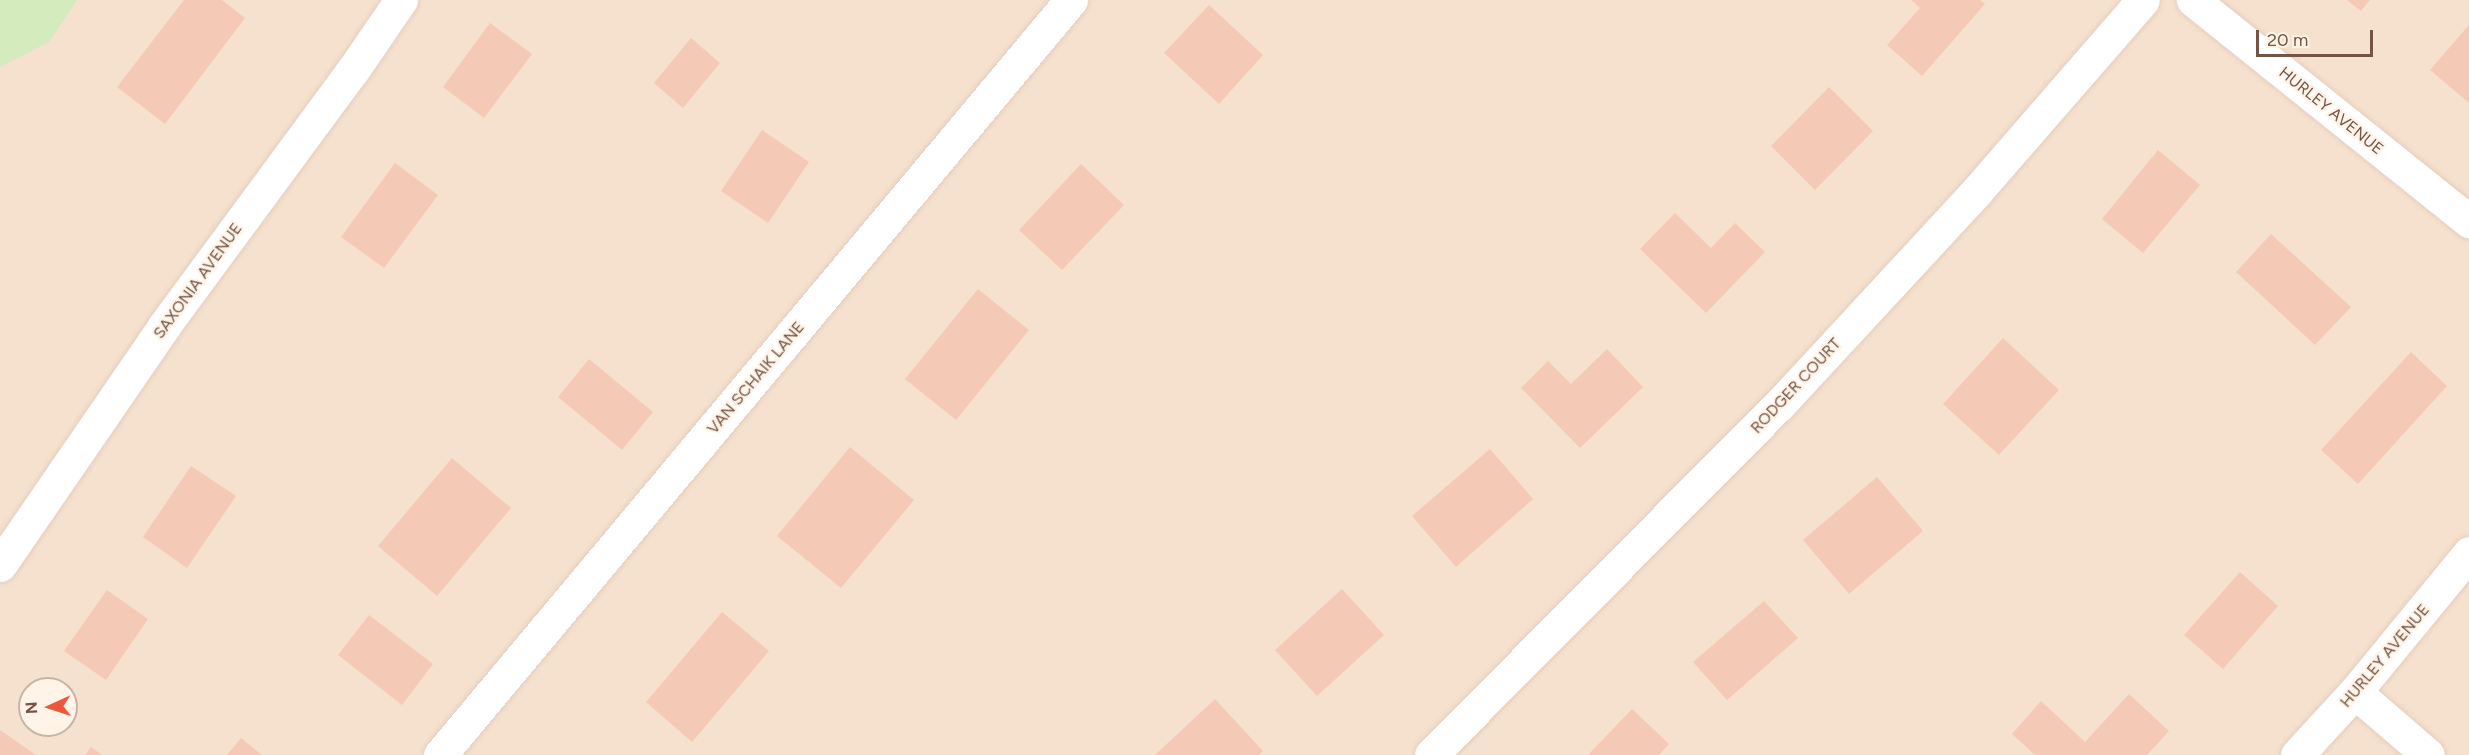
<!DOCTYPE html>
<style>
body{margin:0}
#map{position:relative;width:2469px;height:755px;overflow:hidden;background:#fdf0e0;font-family:Figtree,sans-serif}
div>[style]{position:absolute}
.residential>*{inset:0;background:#f5e1ce}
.green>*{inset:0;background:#d4ebbe}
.building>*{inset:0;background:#f4cab6}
.roads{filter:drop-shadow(0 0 2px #e4cdbf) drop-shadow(0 0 2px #e4cdbf)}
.street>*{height:33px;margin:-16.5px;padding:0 16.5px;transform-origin:16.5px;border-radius:16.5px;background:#fff}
span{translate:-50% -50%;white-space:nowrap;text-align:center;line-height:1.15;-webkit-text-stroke:4.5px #fff4e7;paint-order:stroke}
.street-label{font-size:16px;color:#755346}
.north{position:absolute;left:18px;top:677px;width:60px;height:60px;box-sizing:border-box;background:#fff4e7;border:2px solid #c8b4a7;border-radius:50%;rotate:267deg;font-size:16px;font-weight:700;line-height:24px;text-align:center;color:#755346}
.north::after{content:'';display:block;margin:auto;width:21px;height:27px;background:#ee573e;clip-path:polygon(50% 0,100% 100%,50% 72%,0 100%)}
.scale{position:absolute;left:2256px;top:30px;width:117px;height:27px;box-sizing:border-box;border:3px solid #755346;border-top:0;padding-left:8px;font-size:18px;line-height:21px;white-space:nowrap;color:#755346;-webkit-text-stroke:4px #fff4e7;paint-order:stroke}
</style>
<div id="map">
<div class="residential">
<div style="clip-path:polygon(evenodd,0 0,2469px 0,2469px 755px,0 755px,0 0,30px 689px,66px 689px,66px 725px,30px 725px,30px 689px)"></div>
</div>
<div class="green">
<div style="clip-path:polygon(0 0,77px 0,49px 42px,0 67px)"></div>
</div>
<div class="building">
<div style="clip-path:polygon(184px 0,222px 0,245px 18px,165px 124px,117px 87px)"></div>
<div style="clip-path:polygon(1911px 0,1980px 0,1985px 4px,1922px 76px,1887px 45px,1920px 8px)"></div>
<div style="clip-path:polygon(2347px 0,2370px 0,2361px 11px)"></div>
<div style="clip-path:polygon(1209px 5px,1263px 55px,1219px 104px,1164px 53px)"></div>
<div style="clip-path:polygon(490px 23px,532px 54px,484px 118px,443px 87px)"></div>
<div style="clip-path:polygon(2469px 25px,2469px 103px,2430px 70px)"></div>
<div style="clip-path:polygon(691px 38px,720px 63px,683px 108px,654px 83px)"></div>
<div style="clip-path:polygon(1829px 87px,1873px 131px,1815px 190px,1771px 146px)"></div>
<div style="clip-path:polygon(762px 130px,809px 162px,768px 223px,721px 191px)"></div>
<div style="clip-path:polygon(2158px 150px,2200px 185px,2143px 253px,2102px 219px)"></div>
<div style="clip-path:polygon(395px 163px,438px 195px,384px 268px,341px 237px)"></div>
<div style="clip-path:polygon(1081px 164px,1124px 205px,1062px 270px,1019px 230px)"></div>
<div style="clip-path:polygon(1675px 213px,1711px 248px,1735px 223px,1765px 252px,1706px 313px,1640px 249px)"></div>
<div style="clip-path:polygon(2271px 234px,2351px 307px,2315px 345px,2236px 272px)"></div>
<div style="clip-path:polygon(978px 289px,1029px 330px,956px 420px,905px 379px)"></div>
<div style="clip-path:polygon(2003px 338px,2059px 390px,1999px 455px,1943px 404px)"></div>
<div style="clip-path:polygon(1607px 349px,1643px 387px,1580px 448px,1521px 388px,1548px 361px,1571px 384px)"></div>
<div style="clip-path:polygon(2411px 352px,2447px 386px,2358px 484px,2321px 450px)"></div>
<div style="clip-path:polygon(589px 359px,653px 412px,622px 450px,558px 397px)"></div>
<div style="clip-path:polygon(850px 447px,914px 500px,841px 588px,777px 536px)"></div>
<div style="clip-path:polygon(1490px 449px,1533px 499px,1456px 567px,1412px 516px)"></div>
<div style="clip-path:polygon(452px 458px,511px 508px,437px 596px,378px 546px)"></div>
<div style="clip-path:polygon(191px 466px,236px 496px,187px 568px,143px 537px)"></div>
<div style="clip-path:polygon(1877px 477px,1923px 531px,1849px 594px,1803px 540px)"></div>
<div style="clip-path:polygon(2240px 572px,2278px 606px,2223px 669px,2184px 635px)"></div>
<div style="clip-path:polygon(1342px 589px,1384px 635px,1317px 696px,1275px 650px)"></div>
<div style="clip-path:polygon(107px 590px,148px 619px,106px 680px,64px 651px)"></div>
<div style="clip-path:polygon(1764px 601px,1798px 638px,1727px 700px,1693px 662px)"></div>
<div style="clip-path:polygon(722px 612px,769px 651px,692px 742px,646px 702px)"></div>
<div style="clip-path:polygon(369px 615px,433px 664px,402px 705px,338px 655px)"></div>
<div style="clip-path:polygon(2129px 694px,2169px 731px,2147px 755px,2035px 755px,2012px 734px,2041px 701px,2085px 742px)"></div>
<div style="clip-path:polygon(1215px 699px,1263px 751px,1259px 755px,1155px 755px)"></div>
<div style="clip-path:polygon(1632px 709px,1669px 744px,1659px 755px,1588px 755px)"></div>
<div style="clip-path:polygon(0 730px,36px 755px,0 755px)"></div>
<div style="clip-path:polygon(241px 738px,262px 755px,227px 755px)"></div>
<div style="clip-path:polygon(91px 747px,102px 755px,85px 755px)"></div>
</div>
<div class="roads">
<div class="street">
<div style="left:2193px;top:0;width:354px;rotate:38.7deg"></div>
<div style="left:0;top:565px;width:290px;rotate:-55.5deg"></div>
<div style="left:164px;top:326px;width:318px;rotate:-53.6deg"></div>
<div style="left:353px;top:70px;width:85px;rotate:-55.6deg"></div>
<div style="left:2355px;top:692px;width:96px;rotate:40.8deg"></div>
<div style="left:440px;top:755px;width:984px;rotate:-50.11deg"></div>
<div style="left:1431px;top:755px;width:492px;rotate:-45.2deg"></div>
<div style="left:1778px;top:406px;width:292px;rotate:-47.2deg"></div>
<div style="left:1976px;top:192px;width:254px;rotate:-49deg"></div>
<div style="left:2297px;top:755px;width:86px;rotate:-47.4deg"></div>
<div style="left:2355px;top:692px;width:180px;rotate:-50.6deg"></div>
</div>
</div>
<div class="street-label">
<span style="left:2331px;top:111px;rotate:39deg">HURLEY AVENUE</span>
<span style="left:198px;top:281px;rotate:-54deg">SAXONIA AVENUE</span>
<span style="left:756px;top:378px;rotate:-50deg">VAN SCHAIK LANE</span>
<span style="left:1796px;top:386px;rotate:-47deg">RODGER COURT</span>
<span style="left:2385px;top:656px;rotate:-50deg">HURLEY AVENUE</span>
</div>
<div class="north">N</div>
<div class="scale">20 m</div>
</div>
